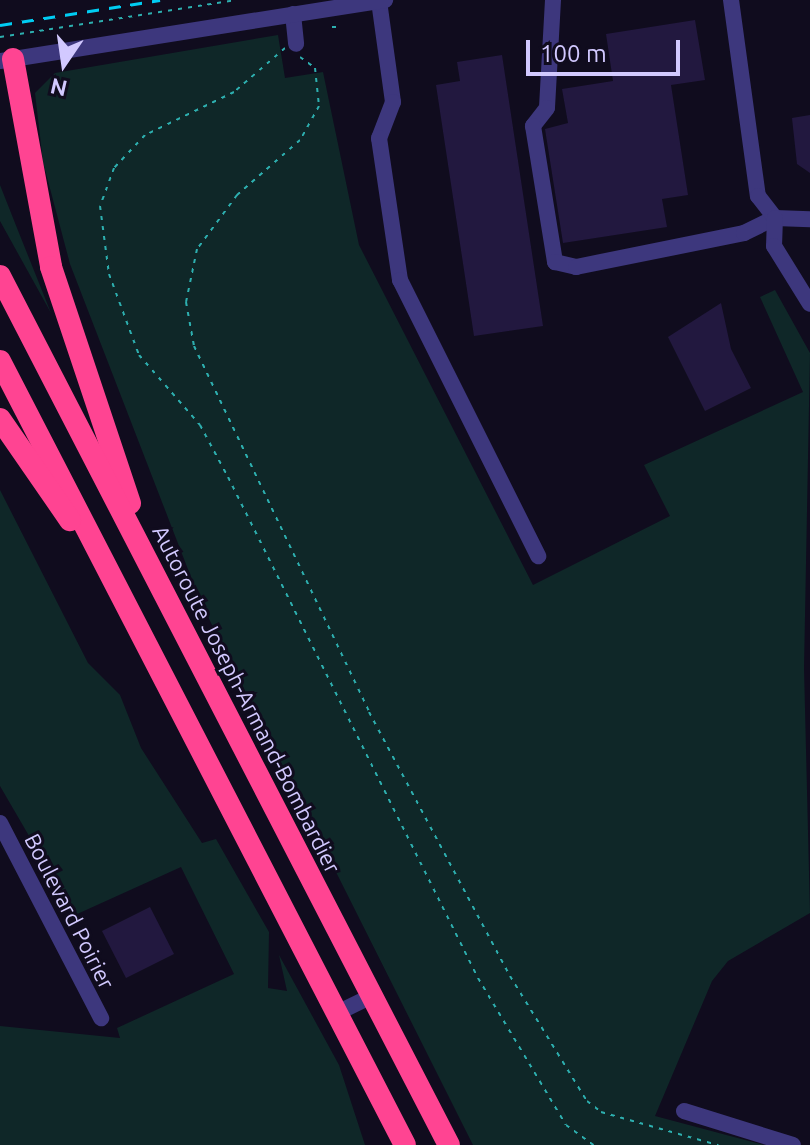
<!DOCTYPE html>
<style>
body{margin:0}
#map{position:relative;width:810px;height:1145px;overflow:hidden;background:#100c1e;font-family:Ubuntu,sans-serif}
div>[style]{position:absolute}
.green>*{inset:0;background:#0f2728}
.building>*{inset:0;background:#22183f}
.path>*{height:2px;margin-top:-1px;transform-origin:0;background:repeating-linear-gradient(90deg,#2dafaf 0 4px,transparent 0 10px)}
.minor>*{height:16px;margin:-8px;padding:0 8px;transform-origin:8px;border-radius:8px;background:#3d377d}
.highway>*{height:22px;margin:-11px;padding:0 11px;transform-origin:11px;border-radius:11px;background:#ff4492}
.rail>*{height:3px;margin-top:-1.5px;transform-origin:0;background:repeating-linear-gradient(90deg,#00cdf3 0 12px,transparent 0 22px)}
span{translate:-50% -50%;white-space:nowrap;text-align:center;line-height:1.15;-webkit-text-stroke:6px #100c1e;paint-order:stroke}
.street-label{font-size:22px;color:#d2c9ff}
.north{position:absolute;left:24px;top:24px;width:80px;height:80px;-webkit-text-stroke:6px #100c1e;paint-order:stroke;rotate:193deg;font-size:22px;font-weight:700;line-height:32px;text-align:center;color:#d2c9ff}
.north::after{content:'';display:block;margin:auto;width:28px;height:36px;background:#d2c9ff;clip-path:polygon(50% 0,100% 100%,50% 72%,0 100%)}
.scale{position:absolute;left:526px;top:40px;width:154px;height:36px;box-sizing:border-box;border:4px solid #d2c9ff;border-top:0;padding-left:10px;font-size:24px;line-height:28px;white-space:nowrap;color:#d2c9ff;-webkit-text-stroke:6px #100c1e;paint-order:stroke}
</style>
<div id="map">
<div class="green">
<div style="clip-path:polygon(278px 35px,285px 78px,323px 72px,359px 245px,533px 585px,670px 516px,644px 465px,803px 392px,760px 297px,775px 290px,810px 353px,804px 668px,810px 913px,728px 961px,712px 981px,655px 1116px,764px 1145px,473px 1145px,201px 603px,70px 264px,43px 162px,35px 93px,55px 73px)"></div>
<div style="clip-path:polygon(0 185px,15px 223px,51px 313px,0 221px)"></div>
<div style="clip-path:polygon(0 490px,88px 663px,120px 695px,141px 748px,202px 843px,216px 839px,269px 932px,268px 988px,287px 991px,279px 955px,339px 1065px,365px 1145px,0 1145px,0 1026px,120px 1038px,117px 1028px,234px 974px,181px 867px,75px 915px,0 786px)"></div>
</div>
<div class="building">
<div style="clip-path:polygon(695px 20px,705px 80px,671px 85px,688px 195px,662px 199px,667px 227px,563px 243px,545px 129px,568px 123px,562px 89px,613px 81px,606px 34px)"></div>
<div style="clip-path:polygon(502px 55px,543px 326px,474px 336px,436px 85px,460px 81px,457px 62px)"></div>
<div style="clip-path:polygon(810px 115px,810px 173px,797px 164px,792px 118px)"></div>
<div style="clip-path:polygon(721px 303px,731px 349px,751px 388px,705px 411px,668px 337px)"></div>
<div style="clip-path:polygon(150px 907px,174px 954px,126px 978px,102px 931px)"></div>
</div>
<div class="path">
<div style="left:332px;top:27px;width:6px"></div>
<div style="left:0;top:37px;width:239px;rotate:-8.9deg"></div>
<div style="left:285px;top:48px;width:67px;rotate:139.2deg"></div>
<div style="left:234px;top:92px;width:99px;rotate:154.2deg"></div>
<div style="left:145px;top:135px;width:45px;rotate:133.2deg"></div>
<div style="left:114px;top:168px;width:40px;rotate:110.2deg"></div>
<div style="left:100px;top:206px;width:69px;rotate:82.5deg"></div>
<div style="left:109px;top:274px;width:86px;rotate:69.7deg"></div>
<div style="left:139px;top:355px;width:93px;rotate:48.9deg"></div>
<div style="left:200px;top:425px;width:59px;rotate:61.7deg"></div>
<div style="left:228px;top:477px;width:560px;rotate:63.48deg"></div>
<div style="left:478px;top:978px;width:171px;rotate:59.1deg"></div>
<div style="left:566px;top:1125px;width:34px;rotate:36deg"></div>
<div style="left:300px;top:57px;width:19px;rotate:36deg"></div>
<div style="left:315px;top:68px;width:38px;rotate:84deg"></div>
<div style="left:319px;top:106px;width:39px;rotate:119deg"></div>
<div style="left:300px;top:140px;width:84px;rotate:138.9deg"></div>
<div style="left:237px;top:195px;width:67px;rotate:126.5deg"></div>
<div style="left:197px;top:249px;width:54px;rotate:101.7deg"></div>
<div style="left:186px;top:302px;width:45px;rotate:79.7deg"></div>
<div style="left:194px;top:346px;width:406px;rotate:64.4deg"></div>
<div style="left:369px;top:712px;width:299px;rotate:61.9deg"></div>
<div style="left:510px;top:976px;width:147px;rotate:58.4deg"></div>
<div style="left:587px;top:1101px;width:18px;rotate:38deg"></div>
<div style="left:601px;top:1112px;width:122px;rotate:15.8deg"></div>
</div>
<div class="minor">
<div style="left:553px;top:0;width:108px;rotate:93.2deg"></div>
<div style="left:547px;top:108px;width:23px;rotate:128deg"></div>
<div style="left:533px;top:126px;width:138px;rotate:80.8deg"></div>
<div style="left:555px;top:262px;width:22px;rotate:13deg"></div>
<div style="left:576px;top:267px;width:171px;rotate:-11.4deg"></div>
<div style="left:744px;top:233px;width:34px;rotate:-26deg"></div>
<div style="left:731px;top:0;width:198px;rotate:82.2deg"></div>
<div style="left:758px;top:196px;width:28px;rotate:52deg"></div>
<div style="left:775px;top:218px;width:35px;rotate:2deg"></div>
<div style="left:379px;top:1px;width:102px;rotate:82.1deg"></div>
<div style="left:393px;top:102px;width:39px;rotate:111deg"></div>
<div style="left:379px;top:138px;width:144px;rotate:81.6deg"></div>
<div style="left:400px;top:280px;width:309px;rotate:63.4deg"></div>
<div style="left:293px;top:14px;width:30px;rotate:84deg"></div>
<div style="left:0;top:61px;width:390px;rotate:-9deg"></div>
<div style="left:775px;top:218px;width:28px;rotate:92deg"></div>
<div style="left:774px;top:246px;width:68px;rotate:58.2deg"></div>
<div style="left:0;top:823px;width:220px;rotate:62.6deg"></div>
<div style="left:337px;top:1013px;width:39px;rotate:-26deg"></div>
<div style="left:684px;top:1111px;width:114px;rotate:17.3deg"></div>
</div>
<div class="highway">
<div style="left:13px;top:59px;width:211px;rotate:79.6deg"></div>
<div style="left:51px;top:267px;width:249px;rotate:71.5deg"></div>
<div style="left:0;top:276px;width:978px;rotate:62.68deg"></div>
<div style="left:0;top:361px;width:882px;rotate:62.68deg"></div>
<div style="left:0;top:419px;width:123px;rotate:55.3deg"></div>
</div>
<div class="rail">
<div style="left:0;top:25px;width:162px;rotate:-8.9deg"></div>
</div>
<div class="street-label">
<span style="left:247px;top:699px;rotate:63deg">Autoroute Joseph-Armand-Bombardier</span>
<span style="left:70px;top:911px;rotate:63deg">Boulevard Poirier</span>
</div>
<div class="north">N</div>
<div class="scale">100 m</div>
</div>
